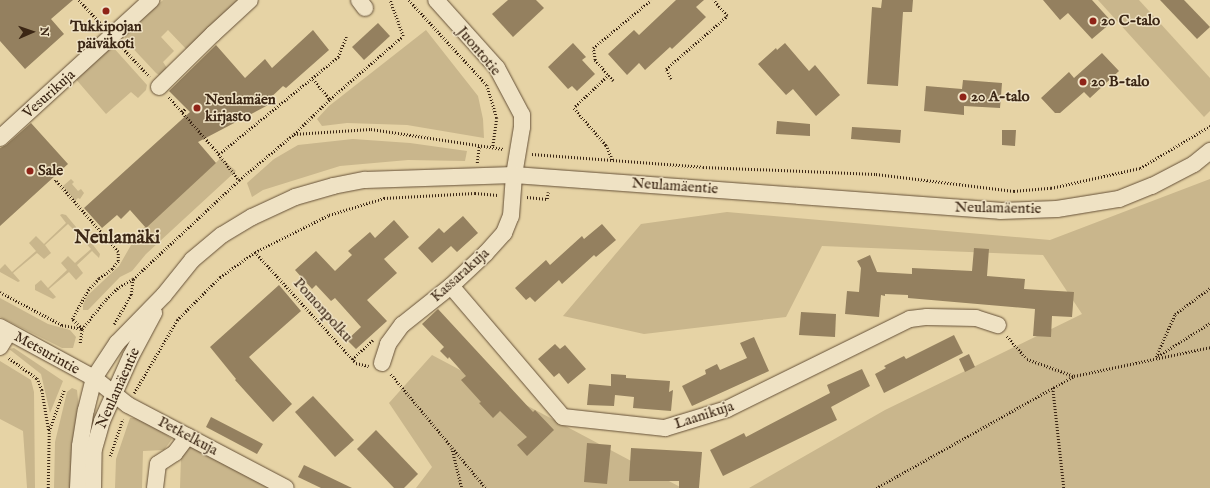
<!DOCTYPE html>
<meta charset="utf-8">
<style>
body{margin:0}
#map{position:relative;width:1210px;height:488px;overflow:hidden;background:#e6d3a5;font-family:"IM FELL English",serif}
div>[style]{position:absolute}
.green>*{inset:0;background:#c9b68c}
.building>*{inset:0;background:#94805f}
.path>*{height:2.5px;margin-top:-1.25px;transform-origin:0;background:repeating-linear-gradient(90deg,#3b2614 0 1px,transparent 0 3px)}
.roads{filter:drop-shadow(0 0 1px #665138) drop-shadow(0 0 1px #665138)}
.minor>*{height:16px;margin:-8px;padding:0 8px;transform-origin:8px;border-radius:8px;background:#efe2c4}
.dots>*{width:11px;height:11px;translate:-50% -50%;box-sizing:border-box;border:2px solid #efe2c4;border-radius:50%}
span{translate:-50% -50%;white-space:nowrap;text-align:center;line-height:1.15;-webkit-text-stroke:3px #efe2c4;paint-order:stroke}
.poi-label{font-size:15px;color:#3b2614;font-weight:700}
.left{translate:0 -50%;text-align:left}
.street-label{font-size:15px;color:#3b2614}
.district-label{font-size:19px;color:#3b2614;font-weight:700}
.north{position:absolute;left:12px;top:12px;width:40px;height:40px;-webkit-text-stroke:3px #efe2c4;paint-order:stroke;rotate:88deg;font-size:11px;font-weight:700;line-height:16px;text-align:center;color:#3b2614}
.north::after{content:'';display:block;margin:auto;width:14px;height:18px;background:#3b2614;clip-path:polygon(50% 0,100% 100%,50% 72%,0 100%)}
</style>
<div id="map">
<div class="green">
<div style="clip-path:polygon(163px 0,245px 0,188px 51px,168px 30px,161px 37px,174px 51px,163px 62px,167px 68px,159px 75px,156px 73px,126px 41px,125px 37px,127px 32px)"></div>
<div style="clip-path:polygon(1098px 0,1139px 0,1210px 78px,1210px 111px,1204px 117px)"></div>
<div style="clip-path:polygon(426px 30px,478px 96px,483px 119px,484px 138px,407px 125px,347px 123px,322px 126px,317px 119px,329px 106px)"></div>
<div style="clip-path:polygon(112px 46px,147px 85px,146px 90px,138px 98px,131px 92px,106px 114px,74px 77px)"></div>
<div style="clip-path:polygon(353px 139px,410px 143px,467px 151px,465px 161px,408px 160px,340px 166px,263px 190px,252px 197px,247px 183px,274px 159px,298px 145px)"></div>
<div style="clip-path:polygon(221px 158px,236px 171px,146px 254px,132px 271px,120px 277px,88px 310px,83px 310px,83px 305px,87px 296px,119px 266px,138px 233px)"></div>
<div style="clip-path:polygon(71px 179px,74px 182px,72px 184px,78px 191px,81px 189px,84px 193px,80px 199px,78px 198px,75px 201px,63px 186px)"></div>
<div style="clip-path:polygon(1210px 179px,1210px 488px,749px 488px,885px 410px,1082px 314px,1043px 255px,822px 246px,786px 317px,644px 334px,563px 316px,641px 224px,727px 212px,1050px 240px)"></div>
<div style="clip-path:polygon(62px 214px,66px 215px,76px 227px,75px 231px,68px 224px,45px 245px,51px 253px,44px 259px,37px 253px,13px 273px,20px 281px,18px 282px,0 272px,0 269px,5px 264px,12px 272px,36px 251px,29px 243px,36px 236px,44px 244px,66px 223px,60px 215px)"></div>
<div style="clip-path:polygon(86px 240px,90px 241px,100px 254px,99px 258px,92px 251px,77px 265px,83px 273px,76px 280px,69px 272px,49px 289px,56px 297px,53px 299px,35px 290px,35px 285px,41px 280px,48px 288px,67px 270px,61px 263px,68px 256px,75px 263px,91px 249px,84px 241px)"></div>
<div style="clip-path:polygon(0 298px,48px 324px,70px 330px,76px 337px,73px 348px,62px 348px,0 317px)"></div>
<div style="clip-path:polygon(14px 348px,63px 381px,50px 413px,41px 374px,9px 349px)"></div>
<div style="clip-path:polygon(432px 355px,682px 488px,416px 488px,432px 467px,389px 403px)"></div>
<div style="clip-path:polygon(0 361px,31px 380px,34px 392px,35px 488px,27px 488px,23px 431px,0 419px)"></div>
<div style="clip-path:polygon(72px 388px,77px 390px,79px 409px,71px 469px,70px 488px,54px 488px,55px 442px,67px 392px)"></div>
<div style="clip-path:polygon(130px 418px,143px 418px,172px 439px,164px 450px,143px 451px,142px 488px,115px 488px,116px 459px)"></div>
<div style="clip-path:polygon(189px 446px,192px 446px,272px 488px,180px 488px,181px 456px)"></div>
</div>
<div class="building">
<div style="clip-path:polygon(0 0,73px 0,51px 19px,64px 34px,25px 69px,0 41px)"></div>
<div style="clip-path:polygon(508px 0,536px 0,544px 8px,513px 37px,492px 14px)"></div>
<div style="clip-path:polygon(676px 0,704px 0,696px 7px,706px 17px,672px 49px,670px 47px,645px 70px,639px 63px,627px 75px,608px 54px,634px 30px,639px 35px)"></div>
<div style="clip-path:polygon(882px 0,913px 0,912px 12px,903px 12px,898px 86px,867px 84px,872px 7px,881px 8px)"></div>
<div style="clip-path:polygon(1043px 0,1092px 0,1112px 22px,1092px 39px,1068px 13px,1060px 20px)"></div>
<div style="clip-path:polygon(1160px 0,1184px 0,1210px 27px,1197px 39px)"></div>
<div style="clip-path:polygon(378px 23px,390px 36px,364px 60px,352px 47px)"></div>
<div style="clip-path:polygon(313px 30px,329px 50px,286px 88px,283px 86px,267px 101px,270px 104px,198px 142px,216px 163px,146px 228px,130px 210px,121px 219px,117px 215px,102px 228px,84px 208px,190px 112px,169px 91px,216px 45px,245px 78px,265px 59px,272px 68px)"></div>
<div style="clip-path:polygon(573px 43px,586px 57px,582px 60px,595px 74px,577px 91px,572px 86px,568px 89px,548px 67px)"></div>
<div style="clip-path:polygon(785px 43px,809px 71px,815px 65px,840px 95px,816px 116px,793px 89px,786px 95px,758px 64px,776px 48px,777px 50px)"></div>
<div style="clip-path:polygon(1102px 53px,1119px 71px,1090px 98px,1084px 92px,1060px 113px,1055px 113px,1041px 98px,1069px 72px,1074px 78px)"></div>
<div style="clip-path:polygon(963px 80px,1002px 83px,1000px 108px,964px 106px,964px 115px,924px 111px,926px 86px,962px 89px)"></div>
<div style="clip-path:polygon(777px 121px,810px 124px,810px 136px,776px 134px)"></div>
<div style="clip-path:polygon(31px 123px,68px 164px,0 226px,0 148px,6px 145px)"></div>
<div style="clip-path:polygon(852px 127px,901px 130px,900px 143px,851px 139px)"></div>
<div style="clip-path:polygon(1002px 130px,1016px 130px,1015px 146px,1002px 145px)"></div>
<div style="clip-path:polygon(463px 216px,478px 233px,457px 252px,451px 246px,432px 263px,418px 248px,439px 228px,444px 233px)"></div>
<div style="clip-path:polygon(394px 220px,409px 237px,384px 259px,397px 273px,367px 300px,387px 321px,356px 349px,347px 340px,361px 327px,335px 298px,331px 301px,316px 285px,312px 289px,295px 270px,316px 251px,335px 271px,352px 255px,348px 251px,370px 232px,375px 238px)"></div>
<div style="clip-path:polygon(602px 224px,616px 240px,596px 257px,594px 255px,562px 284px,559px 280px,535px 302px,530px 297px,526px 300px,515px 288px,546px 260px,550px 265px,582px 236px,584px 239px)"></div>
<div style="clip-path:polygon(974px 248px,989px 249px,987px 276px,1025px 279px,1024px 289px,1074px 292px,1072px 317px,1052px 316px,1051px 337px,1033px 336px,1035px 309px,908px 298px,908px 295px,885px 294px,885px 296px,881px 295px,879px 317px,845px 314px,847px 291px,859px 292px,861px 268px,857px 261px,870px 255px,877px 272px,912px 274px,912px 268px,972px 271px)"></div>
<div style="clip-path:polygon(279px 285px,301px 311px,249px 357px,292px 404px,273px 422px,235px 380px,236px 379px,210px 347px)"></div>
<div style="clip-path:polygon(438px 309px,533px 412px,535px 410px,554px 430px,527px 456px,517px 445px,527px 437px,500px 411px,493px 418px,479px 403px,481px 402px,461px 380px,466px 376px,449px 357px,448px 359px,440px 351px,444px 347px,422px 324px)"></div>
<div style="clip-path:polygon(801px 312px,836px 314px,835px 337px,799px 335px)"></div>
<div style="clip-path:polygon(954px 335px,963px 353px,884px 393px,875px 374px,886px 368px,884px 366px,904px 356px,906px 359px)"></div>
<div style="clip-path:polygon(754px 337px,769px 371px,692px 406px,682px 386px,706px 374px,705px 370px,717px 364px,720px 370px,747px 358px,740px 343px)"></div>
<div style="clip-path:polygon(555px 344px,560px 349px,565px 345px,586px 369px,568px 384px,559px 373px,554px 377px,538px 359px)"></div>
<div style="clip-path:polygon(969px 354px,975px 367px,965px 372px,959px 359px)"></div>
<div style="clip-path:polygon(862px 369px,870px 386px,831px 407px,837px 420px,723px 476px,710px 450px,744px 433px,746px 437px,830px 393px,827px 385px)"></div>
<div style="clip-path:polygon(611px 374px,626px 375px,626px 378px,670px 381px,669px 392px,673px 390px,671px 411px,633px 408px,634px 397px,615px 395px,614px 406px,587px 405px,589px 384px,611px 386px)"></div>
<div style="clip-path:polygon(313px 396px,354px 440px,335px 457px,295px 412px)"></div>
<div style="clip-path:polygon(211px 417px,263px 444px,257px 454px,206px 427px)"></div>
<div style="clip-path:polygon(376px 430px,418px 474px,404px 488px,394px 488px,357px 449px)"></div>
<div style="clip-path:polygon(587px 443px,611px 445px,607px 484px,584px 482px)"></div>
<div style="clip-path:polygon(631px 448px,702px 452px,699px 488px,679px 488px,679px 481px,629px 481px)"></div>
<div style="clip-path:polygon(304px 465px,352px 488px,321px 488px,298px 477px)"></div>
</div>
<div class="path">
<div style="left:79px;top:0;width:35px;rotate:47deg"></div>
<div style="left:409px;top:0;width:115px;rotate:47.5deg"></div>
<div style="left:487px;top:85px;width:34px;rotate:73deg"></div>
<div style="left:497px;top:118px;width:29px;rotate:98deg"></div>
<div style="left:121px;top:46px;width:42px;rotate:46.9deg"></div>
<div style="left:609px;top:75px;width:48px;rotate:136.7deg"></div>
<div style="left:574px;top:108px;width:49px;rotate:49.1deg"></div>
<div style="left:606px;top:145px;width:17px;rotate:66deg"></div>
<div style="left:313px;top:79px;width:26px;rotate:50deg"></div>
<div style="left:671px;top:79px;width:11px;rotate:-117deg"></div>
<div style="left:666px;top:69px;width:81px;rotate:-41deg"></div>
<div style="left:727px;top:16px;width:21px;rotate:-131deg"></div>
<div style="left:613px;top:81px;width:28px;rotate:-131deg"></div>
<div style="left:595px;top:60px;width:12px;rotate:-99deg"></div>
<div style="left:593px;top:48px;width:75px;rotate:-39.6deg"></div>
<div style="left:169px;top:97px;width:67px;rotate:48.7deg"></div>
<div style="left:213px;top:147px;width:42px;rotate:51.8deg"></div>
<div style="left:182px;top:112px;width:6px;rotate:-45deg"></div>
<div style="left:294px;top:134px;width:50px;rotate:-44.2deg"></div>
<div style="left:330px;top:99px;width:96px;rotate:-40.8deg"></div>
<div style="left:403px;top:36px;width:38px;rotate:-110deg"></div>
<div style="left:219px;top:154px;width:154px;rotate:-39.2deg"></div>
<div style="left:338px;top:57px;width:22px;rotate:-68deg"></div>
<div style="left:532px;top:154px;width:171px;rotate:4.3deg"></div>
<div style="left:703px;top:167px;width:173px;rotate:2.3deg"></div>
<div style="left:876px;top:174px;width:139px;rotate:7deg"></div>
<div style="left:1014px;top:191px;width:37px;rotate:-5deg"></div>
<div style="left:1051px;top:188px;width:91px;rotate:-12.7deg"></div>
<div style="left:1140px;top:168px;width:82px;rotate:-31deg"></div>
<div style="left:477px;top:163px;width:17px;rotate:-83deg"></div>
<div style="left:527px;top:197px;width:20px;rotate:6deg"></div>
<div style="left:547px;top:199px;width:7px;rotate:-82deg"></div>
<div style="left:255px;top:252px;width:150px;rotate:47.7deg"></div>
<div style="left:356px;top:363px;width:13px;rotate:13deg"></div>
<div style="left:0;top:292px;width:70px;rotate:28deg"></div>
<div style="left:62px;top:325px;width:20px;rotate:11deg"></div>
<div style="left:82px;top:329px;width:14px;rotate:-135deg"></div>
<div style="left:72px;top:319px;width:33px;rotate:-61deg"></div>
<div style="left:88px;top:290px;width:16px;rotate:-47deg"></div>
<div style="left:99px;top:278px;width:16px;rotate:-35deg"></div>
<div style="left:112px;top:269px;width:10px;rotate:-53deg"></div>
<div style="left:118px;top:261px;width:9px;rotate:-90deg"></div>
<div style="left:118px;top:252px;width:94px;rotate:-131.1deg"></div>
<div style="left:56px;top:181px;width:2px;rotate:153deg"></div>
<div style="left:114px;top:324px;width:34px;rotate:-60deg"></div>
<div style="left:131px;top:295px;width:16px;rotate:-83deg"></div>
<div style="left:1007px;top:336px;width:30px;rotate:49deg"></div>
<div style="left:1027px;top:359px;width:50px;rotate:19.9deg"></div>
<div style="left:1074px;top:376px;width:139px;rotate:-12deg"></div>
<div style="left:80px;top:343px;width:14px;rotate:-82deg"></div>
<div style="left:82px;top:329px;width:38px;rotate:-51deg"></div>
<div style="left:106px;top:299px;width:18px;rotate:-43deg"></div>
<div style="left:119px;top:287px;width:16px;rotate:-30deg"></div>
<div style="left:133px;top:279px;width:145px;rotate:-43deg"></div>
<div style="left:239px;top:180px;width:72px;rotate:-39.9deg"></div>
<div style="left:294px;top:134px;width:77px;rotate:-3.7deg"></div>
<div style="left:371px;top:129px;width:134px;rotate:8.6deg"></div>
<div style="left:1158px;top:356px;width:62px;rotate:-32.4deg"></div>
<div style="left:1156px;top:357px;width:47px;rotate:-66.2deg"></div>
<div style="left:1175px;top:314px;width:44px;rotate:-36.6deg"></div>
<div style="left:9px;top:358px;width:34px;rotate:36deg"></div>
<div style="left:37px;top:378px;width:13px;rotate:67deg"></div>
<div style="left:42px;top:390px;width:42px;rotate:80.3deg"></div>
<div style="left:352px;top:359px;width:28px;rotate:-42deg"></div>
<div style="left:391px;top:374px;width:148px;rotate:50.2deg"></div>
<div style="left:1053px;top:388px;width:101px;rotate:83.7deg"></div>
<div style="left:134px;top:393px;width:85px;rotate:-59.5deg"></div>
<div style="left:177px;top:320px;width:61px;rotate:-45deg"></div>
<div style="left:220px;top:277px;width:43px;rotate:-35.5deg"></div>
<div style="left:255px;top:252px;width:83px;rotate:-26.6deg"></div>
<div style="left:329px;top:215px;width:58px;rotate:-17.2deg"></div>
<div style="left:384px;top:198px;width:91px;rotate:-3.1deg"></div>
<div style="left:475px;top:193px;width:23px;rotate:5deg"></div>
<div style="left:452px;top:448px;width:41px;rotate:76deg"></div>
<div style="left:110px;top:456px;width:39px;rotate:-71deg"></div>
<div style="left:48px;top:488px;width:57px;rotate:-89deg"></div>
<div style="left:49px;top:431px;width:44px;rotate:-69.9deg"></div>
<div style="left:876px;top:488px;width:227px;rotate:-29.5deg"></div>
</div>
<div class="roads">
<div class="minor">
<div style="left:359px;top:0;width:10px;rotate:53deg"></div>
<div style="left:159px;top:87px;width:76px;rotate:-44.5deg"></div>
<div style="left:213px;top:34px;width:50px;rotate:-42.6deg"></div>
<div style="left:0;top:138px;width:205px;rotate:-42.4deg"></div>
<div style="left:451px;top:286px;width:172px;rotate:49.5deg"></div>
<div style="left:563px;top:417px;width:103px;rotate:6.2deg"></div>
<div style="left:665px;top:428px;width:65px;rotate:-17deg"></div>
<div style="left:727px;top:409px;width:204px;rotate:-26.2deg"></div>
<div style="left:910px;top:319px;width:17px;rotate:-7deg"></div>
<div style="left:927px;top:317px;width:49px;rotate:1.2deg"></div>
<div style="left:976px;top:318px;width:23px;rotate:18deg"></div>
<div style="left:0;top:327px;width:107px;rotate:28.5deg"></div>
<div style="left:94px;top:378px;width:43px;rotate:38.5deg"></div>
<div style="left:128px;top:405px;width:178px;rotate:27.7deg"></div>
<div style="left:0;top:347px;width:17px;rotate:-59deg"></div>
<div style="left:382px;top:363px;width:20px;rotate:-72deg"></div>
<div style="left:388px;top:344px;width:24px;rotate:-54deg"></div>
<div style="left:402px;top:325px;width:63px;rotate:-38.5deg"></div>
<div style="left:451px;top:286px;width:48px;rotate:-43.3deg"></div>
<div style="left:486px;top:253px;width:27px;rotate:-48deg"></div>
<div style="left:504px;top:233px;width:18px;rotate:-68deg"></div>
<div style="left:511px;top:216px;width:41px;rotate:-85.8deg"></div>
<div style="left:514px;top:175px;width:49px;rotate:-80.5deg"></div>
<div style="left:522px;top:127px;width:12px;rotate:-90deg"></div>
<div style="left:522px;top:115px;width:53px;rotate:-118deg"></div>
<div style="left:497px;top:68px;width:91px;rotate:-131.9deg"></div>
<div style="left:78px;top:488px;width:42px;rotate:-87.3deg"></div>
<div style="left:80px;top:446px;width:36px;rotate:-81deg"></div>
<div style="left:86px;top:410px;width:33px;rotate:-76deg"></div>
<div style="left:94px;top:378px;width:42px;rotate:-56.7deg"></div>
<div style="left:117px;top:343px;width:67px;rotate:-45.6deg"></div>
<div style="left:164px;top:295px;width:45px;rotate:-51.3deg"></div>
<div style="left:192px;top:260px;width:39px;rotate:-40deg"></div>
<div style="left:222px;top:235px;width:35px;rotate:-31deg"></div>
<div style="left:252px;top:217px;width:47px;rotate:-24.9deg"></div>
<div style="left:295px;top:197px;width:40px;rotate:-16deg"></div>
<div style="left:333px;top:186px;width:33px;rotate:-11deg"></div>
<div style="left:365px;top:180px;width:149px;rotate:-1.9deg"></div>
<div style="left:514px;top:175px;width:487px;rotate:4.2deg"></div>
<div style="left:1000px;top:211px;width:57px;rotate:-2deg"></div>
<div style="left:1057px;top:209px;width:63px;rotate:-9.2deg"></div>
<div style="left:1119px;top:199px;width:35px;rotate:-22deg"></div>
<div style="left:1152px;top:186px;width:47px;rotate:-27.6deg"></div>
<div style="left:1194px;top:164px;width:21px;rotate:-39deg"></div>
<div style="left:93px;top:488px;width:39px;rotate:-89deg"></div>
<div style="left:94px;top:449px;width:29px;rotate:-74deg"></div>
<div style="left:102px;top:421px;width:71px;rotate:-66deg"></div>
<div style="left:131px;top:356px;width:49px;rotate:-61.9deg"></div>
<div style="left:155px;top:488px;width:24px;rotate:-83deg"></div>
<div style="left:158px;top:464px;width:20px;rotate:-33deg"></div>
<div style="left:175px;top:453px;width:21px;rotate:-53deg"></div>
</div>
</div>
<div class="dots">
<div style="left:106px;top:11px;background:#8f2418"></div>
<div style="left:1093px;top:21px;background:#8f2418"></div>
<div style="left:1083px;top:82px;background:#8f2418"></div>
<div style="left:963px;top:97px;background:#8f2418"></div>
<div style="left:197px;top:108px;background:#8f2418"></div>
<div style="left:30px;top:171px;background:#8f2418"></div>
</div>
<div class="poi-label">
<span class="left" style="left:1101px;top:21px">20 C-talo</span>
<span style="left:106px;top:35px">Tukkipojan<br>päiväkoti</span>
<span class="left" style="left:1091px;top:82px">20 B-talo</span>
<span class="left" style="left:971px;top:97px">20 A-talo</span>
<span class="left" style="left:205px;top:108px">Neulamäen<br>kirjasto</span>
<span class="left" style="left:38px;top:171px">Sale</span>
</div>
<div class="street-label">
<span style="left:479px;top:51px;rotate:50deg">Juontotie</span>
<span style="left:49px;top:94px;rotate:-42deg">Vesurikuja</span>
<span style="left:675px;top:186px;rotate:4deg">Neulamäentie</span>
<span style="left:998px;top:208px;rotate:1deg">Neulamäentie</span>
<span style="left:460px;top:275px;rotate:-42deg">Kassarakuja</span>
<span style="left:323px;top:310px;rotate:48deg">Pomonpolku</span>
<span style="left:47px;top:353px;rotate:29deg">Metsurintie</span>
<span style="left:118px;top:388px;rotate:-66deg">Neulamäentie</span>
<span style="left:704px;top:415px;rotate:-18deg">Laanikuja</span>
<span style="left:188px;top:436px;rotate:28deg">Petkelkuja</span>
</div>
<div class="district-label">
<span style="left:117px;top:239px">Neulamäki</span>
</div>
<div class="north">N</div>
</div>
